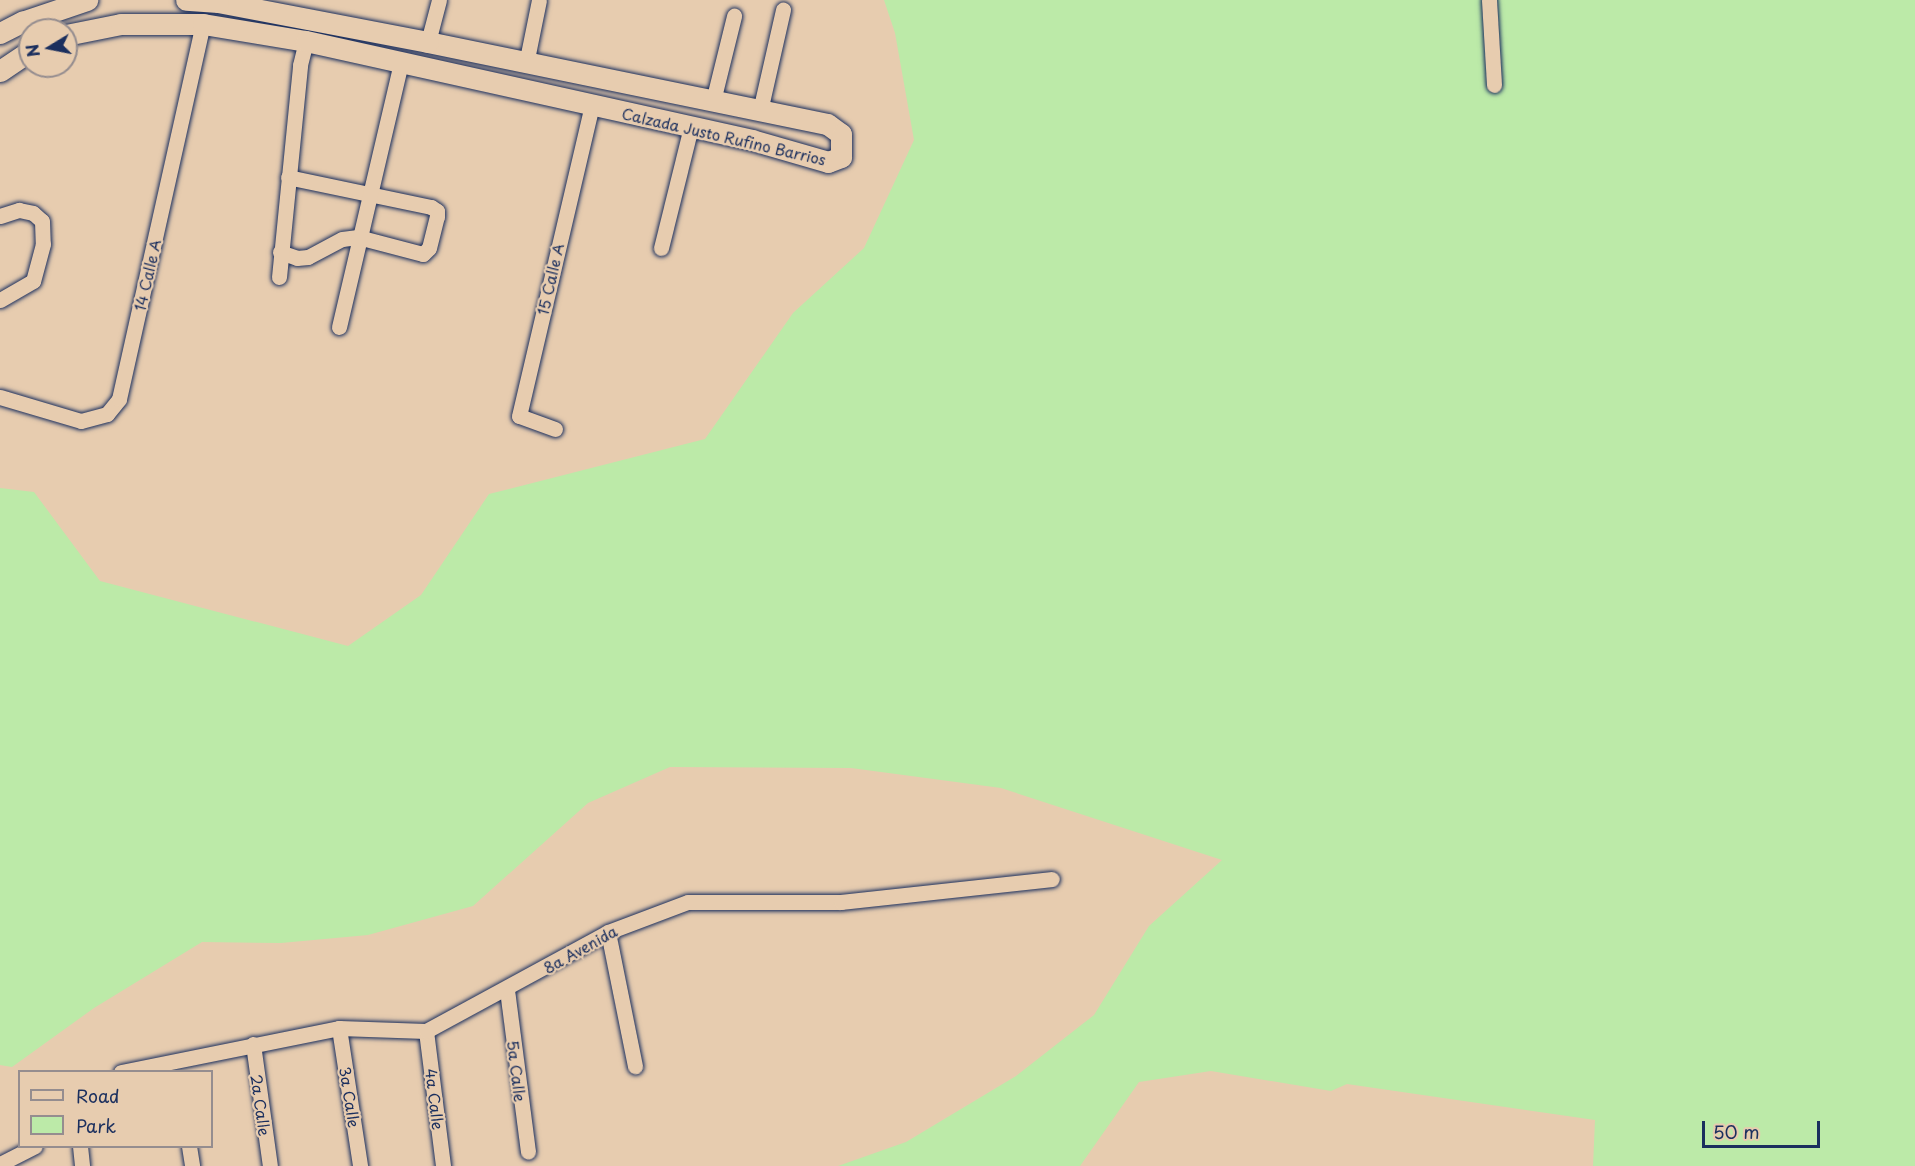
<!DOCTYPE html>
<style>
body{margin:0}
#map{position:relative;width:1915px;height:1166px;overflow:hidden;background:#e7ccaf;font-family:"Playpen Sans",sans-serif}
div>[style]{position:absolute}
.green>*{inset:0;background:#bceaa8}
.roads{filter:drop-shadow(0 0 2px #1b2f5e) drop-shadow(0 0 2px #1b2f5e)}
.street>*{height:15px;margin:-7.5px;padding:0 7.5px;transform-origin:7.5px;border-radius:7.5px;background:#e7ccaf}
.secondary>*{height:21px;margin:-10.5px;padding:0 10.5px;transform-origin:10.5px;border-radius:10.5px;background:#e7ccaf}
span{translate:-50% -50%;white-space:nowrap;text-align:center;line-height:1.15;-webkit-text-stroke:4.5px #e7ccaf;paint-order:stroke}
.street-label{font-size:15px;color:#1b2f5e}
.legend{position:absolute;left:18px;top:1070px;width:195px;height:78px;box-sizing:border-box;background:#e7ccaf;border:2px solid #958d8f;margin:0;padding:8px 10px;list-style:none;font-size:18px;color:#1b2f5e}
.legend li{display:flex;align-items:center;gap:12px;height:30px}
.legend b{width:30px;border:2px solid #958d8f}
.north{position:absolute;left:18px;top:18px;width:60px;height:60px;box-sizing:border-box;background:#e7ccaf;border:2px solid #958d8f;border-radius:50%;rotate:260deg;font-size:16px;font-weight:700;line-height:24px;text-align:center;color:#1b2f5e}
.north::after{content:'';display:block;margin:auto;width:21px;height:27px;background:#1b2f5e;clip-path:polygon(50% 0,100% 100%,50% 72%,0 100%)}
.scale{position:absolute;left:1702px;top:1121px;width:118px;height:27px;box-sizing:border-box;border:3px solid #1b2f5e;border-top:0;padding-left:8px;font-size:18px;line-height:21px;white-space:nowrap;color:#1b2f5e;-webkit-text-stroke:4px #e7ccaf;paint-order:stroke}
</style>
<div id="map">
<div class="green">
<div style="clip-path:polygon(884px 0,1915px 0,1915px 1166px,1593px 1166px,1595px 1120px,1347px 1084px,1331px 1091px,1211px 1071px,1139px 1082px,1080px 1166px,838px 1166px,906px 1142px,1016px 1076px,1094px 1015px,1149px 926px,1222px 860px,1001px 788px,851px 768px,670px 767px,588px 803px,473px 906px,368px 935px,281px 943px,202px 942px,94px 1008px,12px 1067px,0 1065px,0 488px,34px 492px,100px 581px,348px 646px,421px 595px,489px 494px,705px 439px,793px 313px,864px 248px,914px 140px,895px 33px)"></div>
</div>
<div class="roads">
<div class="street">
<div style="left:1489px;top:0;width:85px;rotate:86.6deg"></div>
<div style="left:428px;top:42px;width:43px;rotate:-75.3deg"></div>
<div style="left:526px;top:64px;width:65px;rotate:-78.5deg"></div>
<div style="left:713px;top:101px;width:88px;rotate:-76.1deg"></div>
<div style="left:760px;top:111px;width:104px;rotate:-77.2deg"></div>
<div style="left:0;top:216px;width:20px;rotate:-18deg"></div>
<div style="left:19px;top:210px;width:14px;rotate:12deg"></div>
<div style="left:33px;top:213px;width:12px;rotate:42deg"></div>
<div style="left:42px;top:221px;width:23px;rotate:88deg"></div>
<div style="left:43px;top:244px;width:38px;rotate:105deg"></div>
<div style="left:33px;top:281px;width:38px;rotate:150deg"></div>
<div style="left:661px;top:248px;width:125px;rotate:-76.1deg"></div>
<div style="left:280px;top:252px;width:18px;rotate:19deg"></div>
<div style="left:297px;top:258px;width:11px;rotate:-5deg"></div>
<div style="left:308px;top:257px;width:38px;rotate:-28deg"></div>
<div style="left:342px;top:239px;width:16px;rotate:-7deg"></div>
<div style="left:358px;top:237px;width:67px;rotate:14.7deg"></div>
<div style="left:423px;top:254px;width:8px;rotate:-45deg"></div>
<div style="left:429px;top:248px;width:32px;rotate:-76deg"></div>
<div style="left:437px;top:217px;width:6px;rotate:-90deg"></div>
<div style="left:437px;top:211px;width:7px;rotate:-146deg"></div>
<div style="left:431px;top:207px;width:146px;rotate:-168.2deg"></div>
<div style="left:279px;top:277px;width:213px;rotate:-84.3deg"></div>
<div style="left:300px;top:65px;width:25px;rotate:-76deg"></div>
<div style="left:339px;top:327px;width:271px;rotate:-76.8deg"></div>
<div style="left:0;top:397px;width:84px;rotate:16.5deg"></div>
<div style="left:81px;top:421px;width:27px;rotate:-15deg"></div>
<div style="left:107px;top:414px;width:19px;rotate:-51deg"></div>
<div style="left:119px;top:399px;width:384px;rotate:-77.4deg"></div>
<div style="left:555px;top:429px;width:38px;rotate:-160deg"></div>
<div style="left:519px;top:416px;width:319px;rotate:-76.8deg"></div>
<div style="left:608px;top:932px;width:137px;rotate:78.6deg"></div>
<div style="left:507px;top:990px;width:163px;rotate:82.6deg"></div>
<div style="left:339px;top:1028px;width:140px;rotate:81.3deg"></div>
<div style="left:426px;top:1031px;width:136px;rotate:82.8deg"></div>
<div style="left:253px;top:1044px;width:123px;rotate:82.1deg"></div>
<div style="left:121px;top:1072px;width:222px;rotate:-11.4deg"></div>
<div style="left:339px;top:1028px;width:87px;rotate:2deg"></div>
<div style="left:426px;top:1031px;width:207px;rotate:-28.5deg"></div>
<div style="left:608px;top:932px;width:85px;rotate:-20.6deg"></div>
<div style="left:688px;top:902px;width:153px"></div>
<div style="left:841px;top:902px;width:212px;rotate:-6.2deg"></div>
<div style="left:80px;top:1146px;width:20px;rotate:84deg"></div>
<div style="left:189px;top:1146px;width:20px;rotate:81deg"></div>
<div style="left:0;top:1164px;width:39px;rotate:-27deg"></div>
</div>
<div class="secondary">
<div style="left:0;top:33px;width:25px;rotate:-27deg"></div>
<div style="left:22px;top:22px;width:69px;rotate:-18.7deg"></div>
<div style="left:66px;top:35px;width:56px;rotate:-11.3deg"></div>
<div style="left:121px;top:24px;width:82px"></div>
<div style="left:203px;top:24px;width:104px;rotate:9.4deg"></div>
<div style="left:306px;top:41px;width:457px;rotate:12.5deg"></div>
<div style="left:752px;top:140px;width:79px;rotate:16.1deg"></div>
<div style="left:828px;top:162px;width:14px;rotate:-21deg"></div>
<div style="left:841px;top:157px;width:23px;rotate:-90deg"></div>
<div style="left:841px;top:134px;width:17px;rotate:-144deg"></div>
<div style="left:827px;top:124px;width:407px;rotate:-168.4deg"></div>
<div style="left:428px;top:42px;width:214px;rotate:-169.2deg"></div>
<div style="left:218px;top:2px;width:32px;rotate:-176deg"></div>
<div style="left:0;top:71px;width:36px;rotate:-34deg"></div>
</div>
</div>
<div class="street-label">
<span style="left:724px;top:136px;rotate:13deg">Calzada Justo Rufino Barrios</span>
<span style="left:147px;top:275px;rotate:-77deg">14 Calle A</span>
<span style="left:550px;top:279px;rotate:-77deg">15 Calle A</span>
<span style="left:580px;top:949px;rotate:-29deg">8a Avenida</span>
<span style="left:517px;top:1071px;rotate:83deg">5a Calle</span>
<span style="left:350px;top:1097px;rotate:81deg">3a Calle</span>
<span style="left:435px;top:1099px;rotate:83deg">4a Calle</span>
<span style="left:261px;top:1105px;rotate:82deg">2a Calle</span>
</div>
<ul class="legend">
<li><b style="height:8px;background:#e7ccaf"></b>Road</li>
<li><b style="height:16px;background:#bceaa8"></b>Park</li>
</ul>
<div class="north">N</div>
<div class="scale">50 m</div>
</div>
